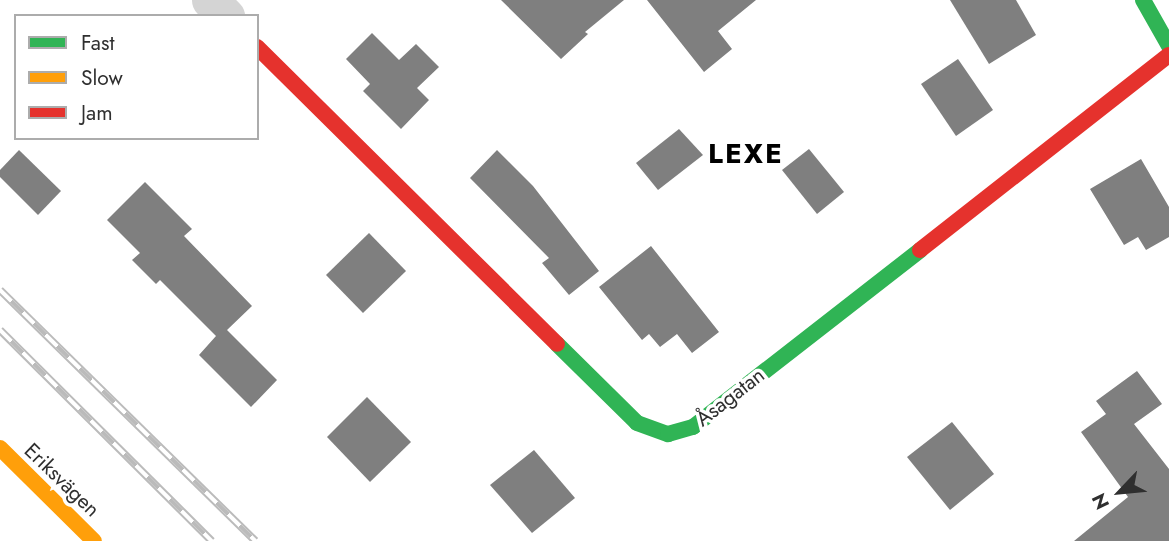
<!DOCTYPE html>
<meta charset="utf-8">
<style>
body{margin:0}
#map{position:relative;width:1169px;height:541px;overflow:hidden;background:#fff;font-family:Jost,sans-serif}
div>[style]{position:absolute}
.building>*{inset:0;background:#7f7f7f}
.street>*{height:37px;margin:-18.5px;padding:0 18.5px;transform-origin:18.5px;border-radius:18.5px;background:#d4d4d4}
.fast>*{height:16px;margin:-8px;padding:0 8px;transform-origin:8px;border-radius:8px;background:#30b455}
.slow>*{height:16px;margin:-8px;padding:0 8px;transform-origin:8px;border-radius:8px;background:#ff9f0a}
.jam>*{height:16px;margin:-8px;padding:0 8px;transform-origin:8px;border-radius:8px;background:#e5322d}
.rail>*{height:8px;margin-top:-4px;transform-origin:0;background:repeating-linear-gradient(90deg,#fff 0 16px,#bbb 0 32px);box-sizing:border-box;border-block:2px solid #bbb}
span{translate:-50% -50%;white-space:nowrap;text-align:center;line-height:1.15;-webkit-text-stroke:7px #fff;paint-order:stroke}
.street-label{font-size:21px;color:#2f2f2f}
.district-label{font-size:28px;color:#000;font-weight:700;letter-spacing:2px}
.legend{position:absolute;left:14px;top:14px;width:245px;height:126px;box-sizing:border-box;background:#fff;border:2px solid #acacac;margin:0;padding:9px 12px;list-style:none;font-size:21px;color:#2f2f2f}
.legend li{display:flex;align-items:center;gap:14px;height:35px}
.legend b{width:35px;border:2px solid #acacac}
.north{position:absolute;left:1085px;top:457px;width:70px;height:70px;-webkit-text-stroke:5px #fff;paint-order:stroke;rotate:244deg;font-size:19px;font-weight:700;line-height:28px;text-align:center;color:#2f2f2f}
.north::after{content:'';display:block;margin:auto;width:24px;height:32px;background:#2f2f2f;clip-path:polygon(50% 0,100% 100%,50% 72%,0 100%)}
</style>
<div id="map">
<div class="building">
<div style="clip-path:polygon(501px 0,624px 0,585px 32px,588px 34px,561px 59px)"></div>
<div style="clip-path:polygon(647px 0,756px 0,718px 31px,732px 49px,704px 72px)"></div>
<div style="clip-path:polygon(950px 0,1016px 0,1036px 35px,989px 64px)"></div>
<div style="clip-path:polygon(372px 33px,399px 60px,416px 44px,439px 67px,417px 88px,429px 100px,401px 129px,363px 91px,370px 84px,346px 59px)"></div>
<div style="clip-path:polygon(958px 59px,993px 110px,956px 136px,921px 84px)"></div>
<div style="clip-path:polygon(679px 129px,703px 155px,658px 190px,636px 163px)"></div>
<div style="clip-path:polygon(809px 149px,844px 192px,817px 214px,782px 170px)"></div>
<div style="clip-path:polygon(19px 150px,61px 191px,38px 215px,0 177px,0 170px)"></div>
<div style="clip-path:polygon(497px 150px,533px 186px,599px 271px,569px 295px,542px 263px,549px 258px,470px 178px)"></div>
<div style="clip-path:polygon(1141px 159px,1169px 207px,1169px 237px,1146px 250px,1138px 237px,1124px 245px,1090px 189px)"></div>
<div style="clip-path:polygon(145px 182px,192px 229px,184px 236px,252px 306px,227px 330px,277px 380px,251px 407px,199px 355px,216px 336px,160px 280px,156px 284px,132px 260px,140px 253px,107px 220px)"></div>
<div style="clip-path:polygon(369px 233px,406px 271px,363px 313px,326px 275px)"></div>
<div style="clip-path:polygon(651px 246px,719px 332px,692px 353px,677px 334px,660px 347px,649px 334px,642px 340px,599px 287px)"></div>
<div style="clip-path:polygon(1137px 371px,1162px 404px,1134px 424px,1169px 469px,1169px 541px,1074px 541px,1128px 497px,1081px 432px,1106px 414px,1096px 401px)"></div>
<div style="clip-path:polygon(367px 397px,411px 442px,370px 482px,327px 437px)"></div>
<div style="clip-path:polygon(952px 422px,994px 474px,950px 510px,907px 457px)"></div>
<div style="clip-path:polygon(534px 450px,575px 498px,532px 533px,490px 485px)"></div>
</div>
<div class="street">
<div style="left:210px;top:0;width:23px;rotate:45deg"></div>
</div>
<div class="fast">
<div style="left:1143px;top:0;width:53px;rotate:60.5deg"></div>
<div style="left:557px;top:344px;width:112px;rotate:44.6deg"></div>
<div style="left:637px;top:423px;width:33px;rotate:20deg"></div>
<div style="left:668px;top:434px;width:26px;rotate:-16deg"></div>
<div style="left:693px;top:427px;width:288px;rotate:-37.9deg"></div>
</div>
<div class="slow">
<div style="left:0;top:448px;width:132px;rotate:44.7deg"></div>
</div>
<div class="jam">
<div style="left:257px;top:47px;width:422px;rotate:44.7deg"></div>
<div style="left:920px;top:250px;width:316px;rotate:-38.1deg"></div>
</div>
<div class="rail">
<div style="left:0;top:290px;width:358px;rotate:44.5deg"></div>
<div style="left:0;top:330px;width:299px;rotate:44.9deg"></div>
</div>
<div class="street-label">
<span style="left:730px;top:397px;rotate:-38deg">Åsagatan</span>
<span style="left:62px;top:480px;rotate:44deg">Eriksvägen</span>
</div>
<div class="district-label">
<span style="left:746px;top:154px">LEXE</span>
</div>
<ul class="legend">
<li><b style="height:9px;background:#30b455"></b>Fast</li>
<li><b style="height:9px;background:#ff9f0a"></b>Slow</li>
<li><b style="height:9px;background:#e5322d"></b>Jam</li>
</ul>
<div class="north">N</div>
</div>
